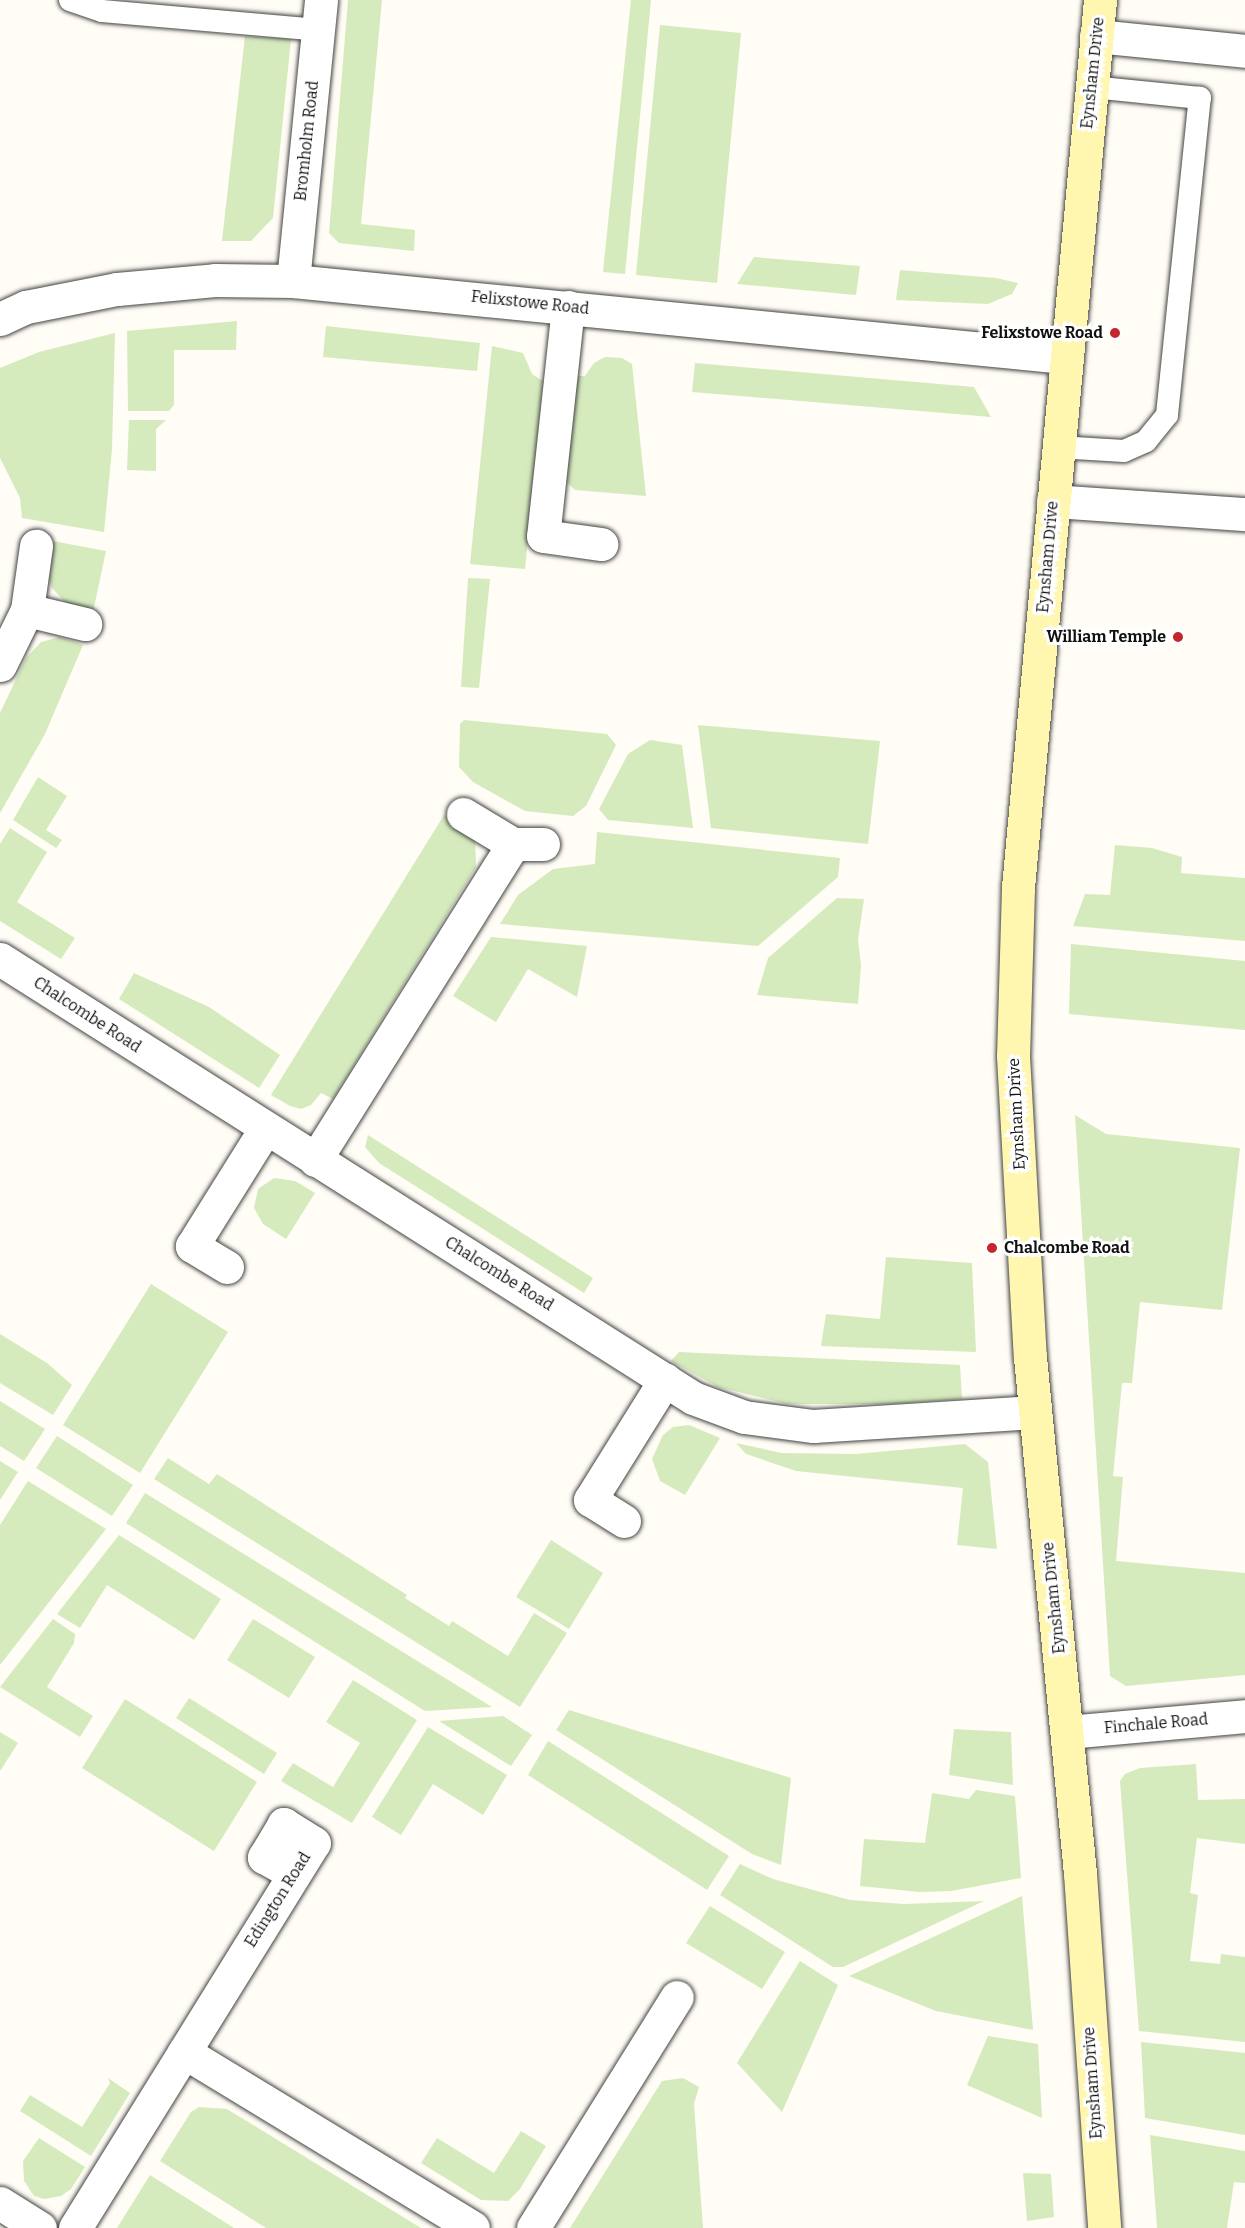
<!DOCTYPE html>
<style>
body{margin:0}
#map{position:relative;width:1245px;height:2228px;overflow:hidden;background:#fffdf5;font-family:Bitter,serif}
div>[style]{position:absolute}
.green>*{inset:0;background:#d5ebbd}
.roads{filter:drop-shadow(0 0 2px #444) drop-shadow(0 0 2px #444)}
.lane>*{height:22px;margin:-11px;padding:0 11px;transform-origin:11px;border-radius:11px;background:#fff}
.street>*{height:33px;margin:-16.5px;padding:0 16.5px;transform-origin:16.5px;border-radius:16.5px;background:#fff}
.secondary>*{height:33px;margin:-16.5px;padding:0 16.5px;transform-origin:16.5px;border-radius:16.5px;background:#fff6b0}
.dots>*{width:16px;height:16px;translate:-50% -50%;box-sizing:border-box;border:3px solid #fff;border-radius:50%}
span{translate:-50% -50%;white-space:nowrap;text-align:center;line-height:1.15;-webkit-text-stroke:6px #fff;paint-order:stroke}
.street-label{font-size:16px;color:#111}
.poi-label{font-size:16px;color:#111;font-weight:700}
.right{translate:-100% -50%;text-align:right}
.left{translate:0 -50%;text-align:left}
</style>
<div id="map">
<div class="green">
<div style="clip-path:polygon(348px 0,382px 0,361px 224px,415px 230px,414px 251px,339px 243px,329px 233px)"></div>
<div style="clip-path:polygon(631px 0,651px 0,625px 274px,603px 272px)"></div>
<div style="clip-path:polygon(660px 25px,741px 33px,717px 283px,636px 275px)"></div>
<div style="clip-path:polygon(245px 36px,291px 39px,273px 218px,251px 241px,222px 241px)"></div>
<div style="clip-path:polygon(754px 257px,860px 266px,856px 295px,737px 284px)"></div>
<div style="clip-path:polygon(900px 270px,996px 278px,1018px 283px,1012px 294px,988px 304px,896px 300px)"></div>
<div style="clip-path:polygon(237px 321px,236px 350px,174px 350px,174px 405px,169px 411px,128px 411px,127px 331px)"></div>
<div style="clip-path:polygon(326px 326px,480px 343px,477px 371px,323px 357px)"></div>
<div style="clip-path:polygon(115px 333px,112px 449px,104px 532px,22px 518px,20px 498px,0 458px,0 368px,39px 352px)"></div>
<div style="clip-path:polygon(492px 346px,523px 353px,532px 374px,543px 381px,525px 569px,470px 564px)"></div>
<div style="clip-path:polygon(605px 357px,622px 358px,632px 364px,646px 496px,575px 490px,564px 480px,577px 376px,585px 376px,594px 363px)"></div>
<div style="clip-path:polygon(695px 363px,974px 387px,991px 417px,692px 392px)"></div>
<div style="clip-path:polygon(129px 420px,166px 420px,156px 429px,156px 471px,127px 470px)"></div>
<div style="clip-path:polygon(53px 541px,106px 551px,93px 612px,67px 604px,52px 588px,46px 572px)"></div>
<div style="clip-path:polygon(468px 578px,490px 579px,479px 688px,461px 687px)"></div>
<div style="clip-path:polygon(60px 637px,83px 645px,45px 734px,0 813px,0 713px,26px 658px,41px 642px)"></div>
<div style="clip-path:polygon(464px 720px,607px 734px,616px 745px,586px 806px,573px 816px,525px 811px,473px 782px,459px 767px,460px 724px)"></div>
<div style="clip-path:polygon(698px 725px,880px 741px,868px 844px,711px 828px)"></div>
<div style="clip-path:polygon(650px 740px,682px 745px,693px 828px,608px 820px,599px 809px,628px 754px)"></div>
<div style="clip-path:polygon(38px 777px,67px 796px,46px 830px,62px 840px,56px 848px,13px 820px)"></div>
<div style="clip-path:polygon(444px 815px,475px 834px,476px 867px,333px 1099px,321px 1093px,311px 1105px,301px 1109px,290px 1106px,271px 1095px)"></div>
<div style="clip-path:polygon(10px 828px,47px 852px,17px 902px,75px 938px,61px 959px,0 921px,0 844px)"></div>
<div style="clip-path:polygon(597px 832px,840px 858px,838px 877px,758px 946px,500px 924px,518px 895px,553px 869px,595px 864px)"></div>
<div style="clip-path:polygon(1115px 845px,1152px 848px,1182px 857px,1181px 873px,1245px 878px,1245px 941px,1073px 926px,1085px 894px,1110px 895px)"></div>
<div style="clip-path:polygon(837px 898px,864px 899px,858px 940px,861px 966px,858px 1004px,757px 995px,768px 958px)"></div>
<div style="clip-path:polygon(491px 937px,587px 946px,577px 997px,528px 969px,496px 1022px,453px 996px)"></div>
<div style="clip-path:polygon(1071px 944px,1245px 961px,1245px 1030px,1069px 1014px)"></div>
<div style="clip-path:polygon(134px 973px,209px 1007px,280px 1055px,259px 1088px,119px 999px)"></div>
<div style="clip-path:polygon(1075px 1115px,1106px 1134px,1240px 1148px,1222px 1310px,1140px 1302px,1132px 1383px,1122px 1383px,1113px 1476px,1123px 1477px,1116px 1561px,1245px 1573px,1245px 1675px,1126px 1686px,1110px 1676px)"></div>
<div style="clip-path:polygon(368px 1135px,593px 1278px,584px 1293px,379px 1163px,365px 1147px)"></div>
<div style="clip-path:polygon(274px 1178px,295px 1181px,315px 1193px,286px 1239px,263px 1224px,254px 1208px,258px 1189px)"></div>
<div style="clip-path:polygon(886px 1257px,972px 1263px,976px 1352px,821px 1346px,826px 1314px,880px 1319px)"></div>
<div style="clip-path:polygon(151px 1284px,228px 1332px,140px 1473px,63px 1425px)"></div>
<div style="clip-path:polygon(0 1334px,47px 1363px,72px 1385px,53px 1415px,0 1383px)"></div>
<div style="clip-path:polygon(679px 1352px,960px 1365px,962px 1399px,892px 1404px,787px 1404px,718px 1387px,671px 1361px)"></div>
<div style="clip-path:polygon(0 1401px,45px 1429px,24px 1461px,0 1446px)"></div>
<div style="clip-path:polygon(689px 1425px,720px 1438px,685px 1495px,660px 1481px,652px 1459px,663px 1435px,673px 1427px)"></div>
<div style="clip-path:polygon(57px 1436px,133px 1485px,112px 1516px,36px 1468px)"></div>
<div style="clip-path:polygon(736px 1443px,782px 1453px,856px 1454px,965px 1444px,988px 1462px,997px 1549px,957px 1545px,963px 1488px,796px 1471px,746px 1454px)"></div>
<div style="clip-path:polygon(168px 1458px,209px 1484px,217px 1474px,407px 1595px,405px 1598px,449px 1626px,452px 1621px,508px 1656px,534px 1613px,567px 1633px,520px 1707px,154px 1479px)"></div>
<div style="clip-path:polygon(0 1461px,18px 1472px,0 1500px)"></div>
<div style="clip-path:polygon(28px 1481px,106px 1529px,0 1665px,0 1525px)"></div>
<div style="clip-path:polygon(145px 1493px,492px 1707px,425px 1711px,126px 1523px)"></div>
<div style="clip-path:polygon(119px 1535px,221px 1599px,194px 1640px,107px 1585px,80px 1628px,57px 1614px)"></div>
<div style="clip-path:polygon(551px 1540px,603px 1573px,569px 1629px,516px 1597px)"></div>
<div style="clip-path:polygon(53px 1619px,75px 1634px,74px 1643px,47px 1687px,93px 1716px,80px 1737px,0 1687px)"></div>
<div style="clip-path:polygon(253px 1619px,315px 1657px,289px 1698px,227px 1660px)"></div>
<div style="clip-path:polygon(353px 1680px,417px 1720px,352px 1823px,281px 1781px,293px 1763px,333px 1787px,360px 1743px,326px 1722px)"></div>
<div style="clip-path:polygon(189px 1698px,277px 1753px,264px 1774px,176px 1718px)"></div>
<div style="clip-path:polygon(125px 1699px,257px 1782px,214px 1851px,82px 1768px)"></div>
<div style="clip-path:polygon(569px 1710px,791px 1778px,781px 1865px,752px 1854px,556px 1730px)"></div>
<div style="clip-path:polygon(503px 1716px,532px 1735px,511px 1766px,439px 1721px)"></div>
<div style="clip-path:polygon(428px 1727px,507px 1775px,483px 1815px,433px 1784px,401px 1835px,372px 1817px)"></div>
<div style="clip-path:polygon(954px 1729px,1011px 1732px,1013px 1785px,949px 1775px)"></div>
<div style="clip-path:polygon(0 1732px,18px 1743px,0 1771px)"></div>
<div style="clip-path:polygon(548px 1741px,729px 1856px,707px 1890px,528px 1775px)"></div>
<div style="clip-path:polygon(1196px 1764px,1198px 1800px,1245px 1799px,1245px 1844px,1197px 1838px,1190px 1893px,1198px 1895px,1190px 1961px,1220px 1964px,1221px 1954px,1245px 1957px,1245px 2042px,1139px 2031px,1120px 1781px,1125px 1774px,1140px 1768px)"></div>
<div style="clip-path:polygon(976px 1790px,1015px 1796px,1021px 1878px,951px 1891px,919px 1892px,860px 1886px,864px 1839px,925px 1843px,932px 1793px,969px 1799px)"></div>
<div style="clip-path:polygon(740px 1864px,773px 1879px,850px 1900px,904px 1904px,984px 1901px,843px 1967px,833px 1967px,720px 1895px)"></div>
<div style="clip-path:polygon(1022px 1896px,1033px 2030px,936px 2011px,849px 1976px)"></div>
<div style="clip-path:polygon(710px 1906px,785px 1952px,762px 1989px,686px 1943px)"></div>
<div style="clip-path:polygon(800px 1961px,838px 1985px,782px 2112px,737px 2063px)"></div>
<div style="clip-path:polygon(988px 2036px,1038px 2044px,1042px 2118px,967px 2085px)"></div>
<div style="clip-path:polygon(1141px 2042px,1245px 2053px,1245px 2135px,1145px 2118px)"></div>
<div style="clip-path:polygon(108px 2078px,130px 2093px,91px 2156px,20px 2111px,30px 2095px,82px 2127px,110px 2083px)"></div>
<div style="clip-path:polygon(683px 2078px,699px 2087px,694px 2104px,703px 2228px,570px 2228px,662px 2081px)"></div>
<div style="clip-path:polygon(199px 2107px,227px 2109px,421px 2228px,266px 2228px,160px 2161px,191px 2112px)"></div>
<div style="clip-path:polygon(521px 2131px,546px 2146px,520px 2189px,508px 2201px,481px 2200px,421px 2163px,437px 2138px,494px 2173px)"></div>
<div style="clip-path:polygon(1150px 2135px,1245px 2151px,1245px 2183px,1234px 2182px,1227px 2228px,1157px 2228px)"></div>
<div style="clip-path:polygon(39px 2138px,85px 2167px,71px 2189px,61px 2196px,44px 2199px,34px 2196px,24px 2181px,23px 2161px)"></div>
<div style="clip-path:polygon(1023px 2173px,1051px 2174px,1054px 2217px,1027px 2221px)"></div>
<div style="clip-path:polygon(150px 2175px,234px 2228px,117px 2228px)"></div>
</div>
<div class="roads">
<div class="lane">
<div style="left:70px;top:0;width:34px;rotate:19deg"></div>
<div style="left:102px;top:11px;width:217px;rotate:5deg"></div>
<div style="left:1058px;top:447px;width:66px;rotate:3.5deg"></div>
<div style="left:1124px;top:451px;width:24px;rotate:-24deg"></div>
<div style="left:1146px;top:441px;width:33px;rotate:-51deg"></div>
<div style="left:1167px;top:415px;width:319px;rotate:-84.1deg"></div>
<div style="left:1200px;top:98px;width:110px;rotate:-174.2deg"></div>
</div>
<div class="street">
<div style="left:1096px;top:36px;width:150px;rotate:5.7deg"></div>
<div style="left:293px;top:281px;width:282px;rotate:-84.3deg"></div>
<div style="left:568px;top:307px;width:230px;rotate:96.2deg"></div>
<div style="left:543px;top:536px;width:59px;rotate:7.9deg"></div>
<div style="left:0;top:319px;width:29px;rotate:-25deg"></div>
<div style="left:26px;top:307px;width:93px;rotate:-11.2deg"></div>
<div style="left:117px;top:289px;width:98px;rotate:-5.2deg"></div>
<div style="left:215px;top:280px;width:78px;rotate:0.7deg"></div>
<div style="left:293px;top:281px;width:775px;rotate:5.63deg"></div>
<div style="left:1053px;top:501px;width:192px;rotate:3.9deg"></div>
<div style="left:27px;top:610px;width:60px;rotate:13.6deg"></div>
<div style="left:0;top:665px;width:61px;rotate:-63.9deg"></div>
<div style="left:27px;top:610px;width:65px;rotate:-82deg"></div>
<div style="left:463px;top:814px;width:58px;rotate:31deg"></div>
<div style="left:0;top:959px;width:820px;rotate:32.35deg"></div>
<div style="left:693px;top:1398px;width:54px;rotate:20.4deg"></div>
<div style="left:744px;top:1417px;width:70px;rotate:7.4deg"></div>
<div style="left:813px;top:1426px;width:222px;rotate:-3.6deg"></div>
<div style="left:315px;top:1160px;width:373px;rotate:-57.9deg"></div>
<div style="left:513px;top:844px;width:30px"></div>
<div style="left:227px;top:1267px;width:41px;rotate:-149deg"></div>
<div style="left:192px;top:1246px;width:138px;rotate:-58deg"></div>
<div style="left:624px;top:1521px;width:40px;rotate:-148deg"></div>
<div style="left:590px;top:1500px;width:142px;rotate:-58deg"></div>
<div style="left:1067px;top:1732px;width:179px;rotate:-5.1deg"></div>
<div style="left:184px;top:2052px;width:338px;rotate:31.3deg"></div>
<div style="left:0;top:2203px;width:47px;rotate:32deg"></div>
<div style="left:75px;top:2228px;width:453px;rotate:-58.2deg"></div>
<div style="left:314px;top:1843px;width:36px;rotate:-148deg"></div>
<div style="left:284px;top:1824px;width:39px;rotate:121deg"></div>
<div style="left:264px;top:1857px;width:18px;rotate:29deg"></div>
<div style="left:280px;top:1866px;width:19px;rotate:-58deg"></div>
<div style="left:533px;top:2228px;width:272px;rotate:-58.1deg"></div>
</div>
<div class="secondary">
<div style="left:1100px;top:0;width:892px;rotate:95.28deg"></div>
<div style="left:1018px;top:888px;width:168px;rotate:91.7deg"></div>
<div style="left:1013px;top:1056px;width:301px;rotate:86.8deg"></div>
<div style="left:1030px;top:1357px;width:518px;rotate:84.47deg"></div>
<div style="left:1080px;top:1873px;width:356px;rotate:86.1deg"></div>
</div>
</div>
<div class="dots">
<div style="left:1115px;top:333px;background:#c4262e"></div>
<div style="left:1178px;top:637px;background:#c4262e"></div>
<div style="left:992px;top:1248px;background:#c4262e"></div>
</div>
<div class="street-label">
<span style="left:1093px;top:73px;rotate:-84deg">Eynsham Drive</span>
<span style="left:307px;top:141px;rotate:-84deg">Bromholm Road</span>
<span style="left:530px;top:303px;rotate:6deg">Felixstowe Road</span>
<span style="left:1048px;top:557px;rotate:-85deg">Eynsham Drive</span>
<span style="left:87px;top:1015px;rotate:33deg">Chalcombe Road</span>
<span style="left:1017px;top:1114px;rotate:-93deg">Eynsham Drive</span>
<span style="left:499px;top:1274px;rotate:32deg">Chalcombe Road</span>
<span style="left:1054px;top:1598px;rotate:-96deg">Eynsham Drive</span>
<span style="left:1156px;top:1724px;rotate:-5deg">Finchale Road</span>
<span style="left:278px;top:1900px;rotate:-58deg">Edington Road</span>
<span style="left:1093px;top:2083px;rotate:-94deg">Eynsham Drive</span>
</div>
<div class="poi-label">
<span class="right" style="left:1103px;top:333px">Felixstowe Road</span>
<span class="right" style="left:1166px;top:637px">William Temple</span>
<span class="left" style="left:1004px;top:1248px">Chalcombe Road</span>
</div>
</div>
